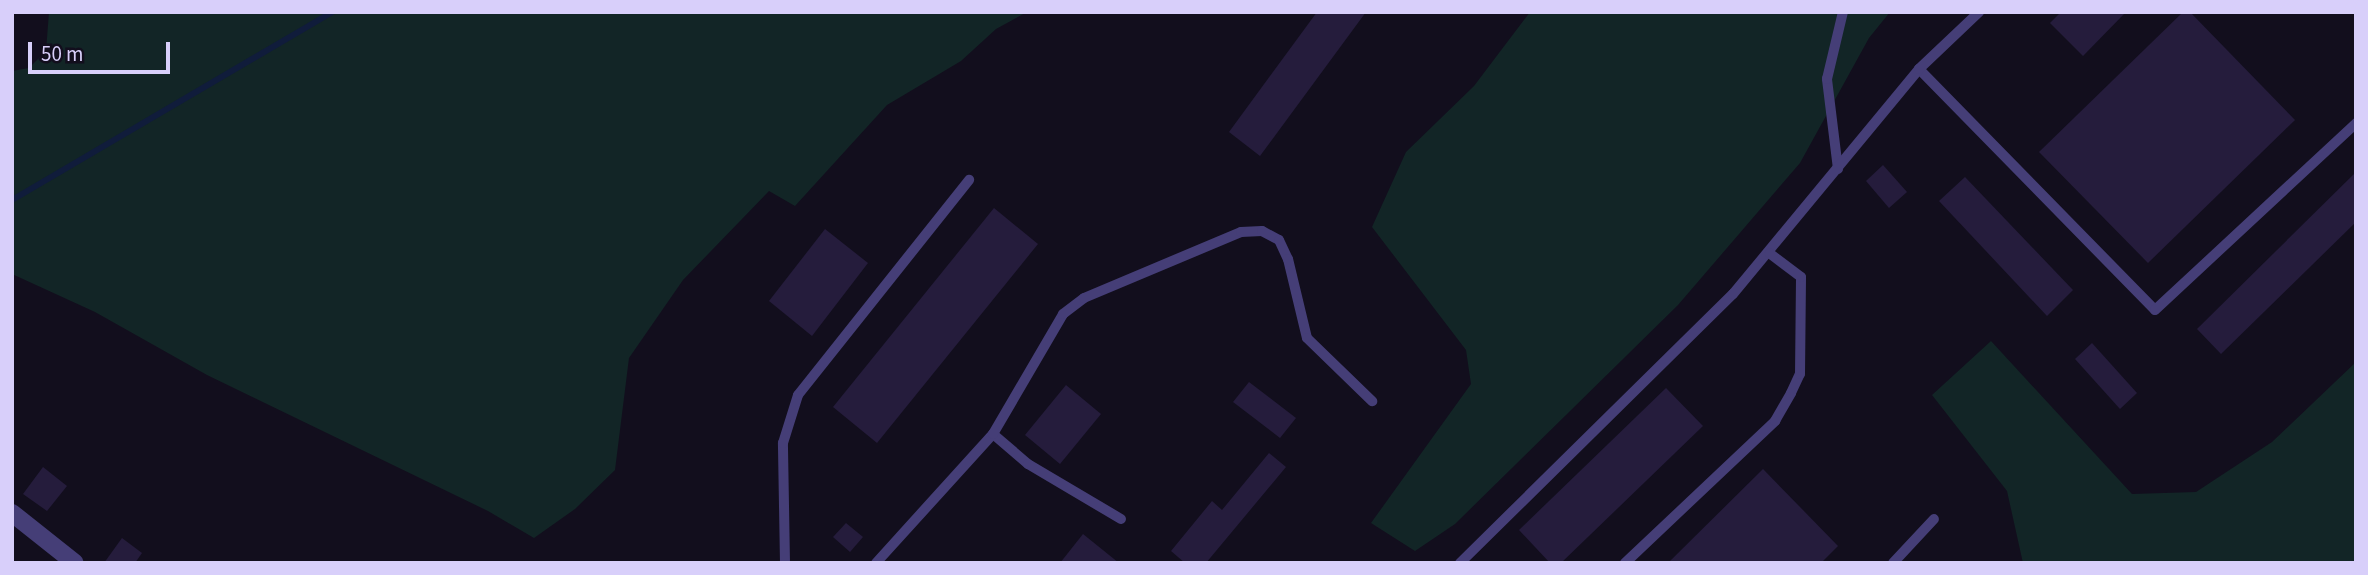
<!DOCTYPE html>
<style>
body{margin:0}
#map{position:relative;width:2368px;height:575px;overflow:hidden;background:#120e1d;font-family:"Source Sans 3",sans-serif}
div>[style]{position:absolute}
.green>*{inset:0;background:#122526}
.stream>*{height:6px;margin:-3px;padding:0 3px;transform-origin:3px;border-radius:3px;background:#101c3b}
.building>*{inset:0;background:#251c3c}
.lane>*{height:10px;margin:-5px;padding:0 5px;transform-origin:5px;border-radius:5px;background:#453e77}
.street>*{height:18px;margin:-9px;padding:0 9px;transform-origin:9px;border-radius:9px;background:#453e77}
span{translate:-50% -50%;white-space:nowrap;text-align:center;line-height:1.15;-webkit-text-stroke:5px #120e1d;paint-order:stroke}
.frame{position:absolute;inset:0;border:14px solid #d8cffa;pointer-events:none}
.scale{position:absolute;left:28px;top:42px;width:142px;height:32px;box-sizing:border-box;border:4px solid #d8cffa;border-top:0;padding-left:9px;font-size:21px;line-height:24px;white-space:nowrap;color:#d8cffa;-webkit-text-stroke:5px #120e1d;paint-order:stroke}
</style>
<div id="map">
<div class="green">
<div style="clip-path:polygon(49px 12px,1027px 12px,996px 29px,961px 61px,887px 105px,795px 206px,769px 191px,683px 280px,629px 358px,615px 470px,575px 509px,534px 538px,488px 511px,207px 375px,95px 312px,12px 274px,12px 71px,29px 68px,46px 51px)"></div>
<div style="clip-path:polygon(1530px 12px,1890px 12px,1869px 38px,1800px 163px,1678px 305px,1455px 524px,1415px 551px,1371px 523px,1471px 384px,1466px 350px,1372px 227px,1406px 152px,1474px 86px)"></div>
<div style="clip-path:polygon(1991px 341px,2132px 494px,2196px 492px,2272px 442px,2356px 362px,2356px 563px,2023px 563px,2007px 491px,1932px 395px)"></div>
</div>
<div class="stream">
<div style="left:12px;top:200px;width:371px;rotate:-30.4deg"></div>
</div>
<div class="building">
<div style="clip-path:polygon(1317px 12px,1366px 12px,1260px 156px,1229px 132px)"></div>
<div style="clip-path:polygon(2061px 12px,2126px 12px,2083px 56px,2050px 23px)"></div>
<div style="clip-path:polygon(2183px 12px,2190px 12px,2295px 120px,2148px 263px,2039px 152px)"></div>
<div style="clip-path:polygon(1883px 165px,1907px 192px,1889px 208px,1866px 181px)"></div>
<div style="clip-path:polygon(2356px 172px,2356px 222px,2221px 354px,2197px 329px)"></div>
<div style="clip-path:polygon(1965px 177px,2073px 290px,2047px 316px,1939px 201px)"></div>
<div style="clip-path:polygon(994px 208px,1038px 244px,877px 443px,833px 407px)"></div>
<div style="clip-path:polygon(825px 229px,868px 263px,812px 336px,769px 301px)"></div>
<div style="clip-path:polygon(2092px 343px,2137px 393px,2120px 409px,2075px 359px)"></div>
<div style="clip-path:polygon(1249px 382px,1296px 418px,1280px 438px,1233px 402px)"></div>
<div style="clip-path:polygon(1066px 385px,1101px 414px,1060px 464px,1025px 435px)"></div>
<div style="clip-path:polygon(1666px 388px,1703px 426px,1561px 563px,1550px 563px,1519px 530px)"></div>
<div style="clip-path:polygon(1269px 453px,1286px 467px,1206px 563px,1185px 563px,1171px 551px,1212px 501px,1222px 510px)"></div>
<div style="clip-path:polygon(43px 467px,67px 486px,47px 511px,23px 494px)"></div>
<div style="clip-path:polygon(1763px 469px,1838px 546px,1821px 563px,1668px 563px)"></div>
<div style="clip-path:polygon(846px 523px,863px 537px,850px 552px,833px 537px)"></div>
<div style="clip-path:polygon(1083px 534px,1119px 563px,1060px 563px)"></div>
<div style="clip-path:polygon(122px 538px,142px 553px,135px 563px,104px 563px)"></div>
</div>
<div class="lane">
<div style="left:1919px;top:69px;width:337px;rotate:45.6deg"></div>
<div style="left:2155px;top:310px;width:275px;rotate:-42.9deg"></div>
<div style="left:1838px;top:169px;width:91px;rotate:-97deg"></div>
<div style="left:1827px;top:79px;width:69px;rotate:-76.6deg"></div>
<div style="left:993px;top:434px;width:46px;rotate:40.6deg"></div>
<div style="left:1028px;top:464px;width:108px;rotate:30.6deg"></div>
<div style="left:785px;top:563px;width:120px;rotate:-91deg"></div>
<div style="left:783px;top:443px;width:50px;rotate:-72.6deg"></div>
<div style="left:798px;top:395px;width:275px;rotate:-51.5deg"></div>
<div style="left:876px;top:563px;width:174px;rotate:-47.8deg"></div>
<div style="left:993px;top:434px;width:139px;rotate:-59.7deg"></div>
<div style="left:1063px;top:314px;width:26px;rotate:-37deg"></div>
<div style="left:1084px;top:298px;width:170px;rotate:-22.8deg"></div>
<div style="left:1241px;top:232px;width:21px;rotate:-3deg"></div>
<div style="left:1262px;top:231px;width:19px;rotate:28deg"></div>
<div style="left:1279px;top:240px;width:21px;rotate:65deg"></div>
<div style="left:1288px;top:259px;width:81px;rotate:76.5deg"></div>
<div style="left:1307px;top:338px;width:91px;rotate:44.1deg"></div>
<div style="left:1460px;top:563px;width:383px;rotate:-44.6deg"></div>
<div style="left:1733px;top:294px;width:292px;rotate:-50.4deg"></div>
<div style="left:1919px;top:69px;width:83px;rotate:-43.5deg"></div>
<div style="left:1625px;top:563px;width:207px;rotate:-43.4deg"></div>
<div style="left:1775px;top:421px;width:32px;rotate:-60deg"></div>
<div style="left:1791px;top:393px;width:21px;rotate:-65deg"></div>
<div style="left:1800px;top:374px;width:97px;rotate:-89.4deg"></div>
<div style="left:1801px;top:277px;width:39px;rotate:-143deg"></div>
<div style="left:1893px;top:563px;width:60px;rotate:-47deg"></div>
</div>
<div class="street">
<div style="left:12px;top:513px;width:80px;rotate:38.4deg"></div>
</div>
<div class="frame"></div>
<div class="scale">50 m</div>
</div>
